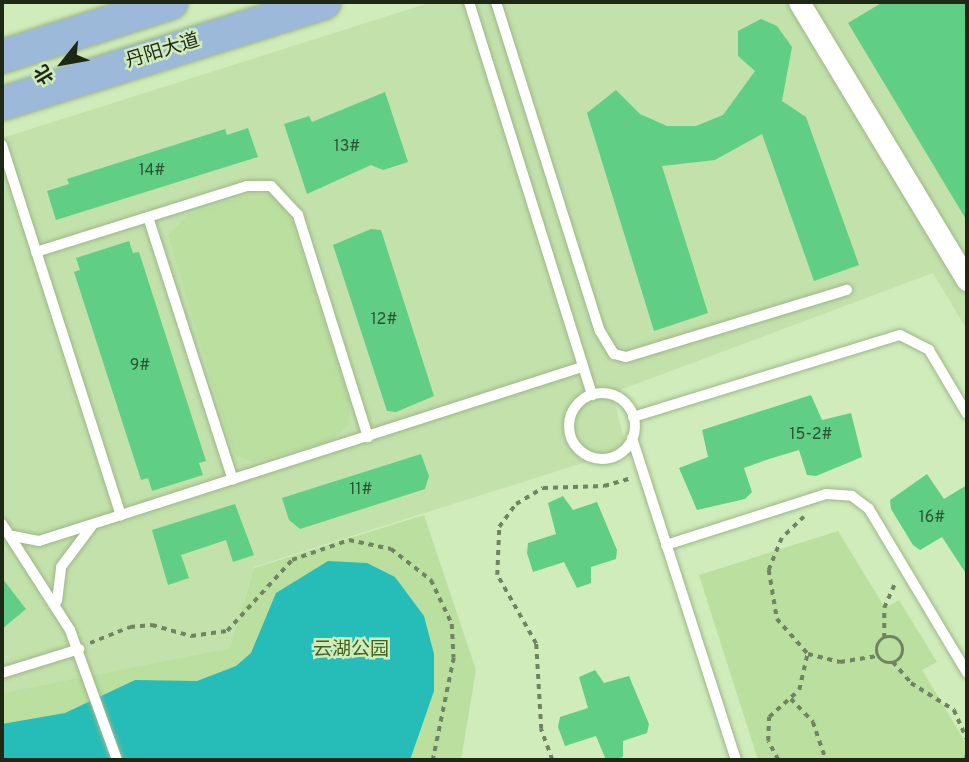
<!DOCTYPE html>
<meta charset="utf-8">
<style>
body{margin:0}
#map{position:relative;width:969px;height:762px;overflow:hidden;background:#d0ecbb;font-family:Overpass,"Noto Sans SC",sans-serif}
div>[style]{position:absolute}
.built>*{inset:0;background:#c3e2ab}
.green>*{inset:0;background:#badf9e}
.water>*{inset:0;background:#26bdb9}
.building>*{inset:0;background:#60ce84}
.path>*{height:3.5px;margin-top:-1.75px;transform-origin:0;background:repeating-linear-gradient(90deg,#708362 0 5px,transparent 0 10px)}
.path>.ring{margin:-1.75px;padding:0;box-sizing:content-box;background:none;border:3.5px solid #708362;border-radius:50%}
.roads{filter:drop-shadow(0 0 2px #9cb687) drop-shadow(0 0 2px #9cb687)}
.lane>*{height:10px;margin:-5px;padding:0 5px;transform-origin:5px;border-radius:5px;background:#fff}
.lane>.ring{margin:-5px;padding:0;box-sizing:content-box;background:none;border:10px solid #fff;border-radius:50%}
.street>*{height:21px;margin:-10.5px;padding:0 10.5px;transform-origin:10.5px;border-radius:10.5px;background:#fff}
.primary>*{height:33px;margin:-16.5px;padding:0 16.5px;transform-origin:16.5px;border-radius:16.5px;background:#9db9d9}
span{translate:-50% -50%;white-space:nowrap;text-align:center;line-height:1.15;-webkit-text-stroke:5px #d0ecbb;paint-order:stroke}
.number-label{font-size:16px;color:#2e5231}
.number-label span{-webkit-text-stroke-width:0}
.street-label{font-size:19px;color:#1d2815}
.park-label{font-size:19px;color:#41631d}
.frame{position:absolute;inset:0;border:4px solid #1d2815;pointer-events:none}
.north{position:absolute;left:28px;top:28px;width:70px;height:70px;-webkit-text-stroke:5px #d0ecbb;paint-order:stroke;rotate:239deg;font-size:19px;font-weight:700;line-height:28px;text-align:center;color:#1d2815}
.north::after{content:'';display:block;margin:auto;width:24px;height:32px;background:#1d2815;clip-path:polygon(50% 0,100% 100%,50% 72%,0 100%)}
</style>
<div id="map">
<div class="built">
<div style="clip-path:polygon(432px 2px,967px 2px,967px 330px,933px 273px,612px 393px,627px 449px,254px 567px,230px 648px,2px 693px,2px 138px)"></div>
</div>
<div class="green">
<div style="clip-path:polygon(247px 195px,273px 195px,290px 217px,350px 403px,349px 425px,328px 442px,252px 462px,236px 455px,229px 439px,168px 235px,189px 214px)"></div>
<div style="clip-path:polygon(424px 515px,476px 670px,461px 760px,2px 760px,2px 693px,230px 648px,254px 568px)"></div>
<div style="clip-path:polygon(838px 531px,885px 608px,899px 600px,937px 662px,922px 670px,967px 745px,967px 760px,758px 760px,699px 575px)"></div>
</div>
<div class="water">
<div style="clip-path:polygon(328px 561px,367px 563px,395px 577px,424px 616px,434px 654px,434px 691px,410px 760px,2px 760px,2px 724px,65px 713px,135px 680px,197px 681px,236px 666px,251px 653px,276px 593px)"></div>
</div>
<div class="building">
<div style="clip-path:polygon(883px 2px,967px 2px,967px 221px,848px 23px)"></div>
<div style="clip-path:polygon(761px 19px,777px 26px,792px 47px,782px 101px,806px 117px,859px 265px,814px 281px,762px 134px,715px 160px,662px 166px,708px 313px,654px 331px,587px 113px,616px 90px,640px 114px,667px 126px,696px 126px,723px 115px,755px 71px,738px 56px,738px 31px)"></div>
<div style="clip-path:polygon(385px 92px,408px 162px,383px 170px,371px 165px,307px 194px,284px 124px,309px 116px,312px 122px)"></div>
<div style="clip-path:polygon(248px 128px,258px 157px,56px 220px,47px 191px,69px 184px,67px 179px,225px 129px,227px 135px)"></div>
<div style="clip-path:polygon(371px 229px,381px 230px,434px 396px,396px 412px,387px 411px,333px 245px)"></div>
<div style="clip-path:polygon(129px 241px,133px 253px,139px 252px,206px 461px,199px 463px,203px 475px,152px 491px,148px 478px,141px 480px,74px 272px,80px 270px,76px 258px)"></div>
<div style="clip-path:polygon(811px 395px,822px 420px,851px 413px,862px 457px,816px 476px,807px 475px,799px 450px,769px 459px,744px 468px,752px 492px,745px 499px,697px 510px,679px 468px,708px 457px,702px 430px)"></div>
<div style="clip-path:polygon(421px 454px,429px 476px,425px 489px,300px 529px,289px 520px,282px 498px)"></div>
<div style="clip-path:polygon(927px 474px,944px 499px,967px 485px,967px 575px,942px 537px,920px 550px,913px 545px,891px 509px,890px 500px)"></div>
<div style="clip-path:polygon(563px 496px,573px 510px,597px 502px,617px 550px,616px 559px,591px 567px,591px 583px,577px 588px,564px 562px,533px 572px,527px 553px,528px 543px,556px 534px,548px 503px)"></div>
<div style="clip-path:polygon(235px 504px,254px 555px,233px 562px,226px 540px,181px 555px,189px 578px,168px 585px,152px 530px)"></div>
<div style="clip-path:polygon(2px 578px,26px 609px,2px 629px)"></div>
<div style="clip-path:polygon(595px 670px,604px 683px,629px 676px,649px 724px,647px 733px,623px 741px,623px 757px,614px 760px,606px 760px,596px 736px,565px 746px,558px 727px,560px 717px,588px 708px,579px 677px)"></div>
</div>
<div class="path">
<div style="left:804px;top:517px;width:30px;rotate:136deg"></div>
<div style="left:782px;top:538px;width:35px;rotate:112deg"></div>
<div style="left:769px;top:570px;width:50px;rotate:80.7deg"></div>
<div style="left:777px;top:619px;width:47px;rotate:48.5deg"></div>
<div style="left:808px;top:654px;width:33px;rotate:14deg"></div>
<div style="left:840px;top:662px;width:38px;rotate:-9deg"></div>
<div class="ring" style="left:877px;top:637px;width:22.5px;height:22.5px"></div>
<div style="left:884px;top:638px;width:30px;rotate:-90deg"></div>
<div style="left:884px;top:608px;width:27px;rotate:-66deg"></div>
<div style="left:90px;top:643px;width:43px;rotate:-21.8deg"></div>
<div style="left:130px;top:627px;width:22px;rotate:-5deg"></div>
<div style="left:152px;top:625px;width:41px;rotate:15.8deg"></div>
<div style="left:191px;top:636px;width:36px;rotate:-8deg"></div>
<div style="left:227px;top:631px;width:96px;rotate:-47.5deg"></div>
<div style="left:292px;top:560px;width:60px;rotate:-19.3deg"></div>
<div style="left:349px;top:540px;width:43px;rotate:12.1deg"></div>
<div style="left:391px;top:549px;width:51px;rotate:37.8deg"></div>
<div style="left:431px;top:580px;width:49px;rotate:64.5deg"></div>
<div style="left:452px;top:624px;width:34px;rotate:87deg"></div>
<div style="left:454px;top:658px;width:104px;rotate:101.6deg"></div>
<div style="left:893px;top:662px;width:28px;rotate:49deg"></div>
<div style="left:911px;top:683px;width:51px;rotate:32.1deg"></div>
<div style="left:954px;top:710px;width:32px;rotate:66deg"></div>
<div style="left:791px;top:699px;width:32px;rotate:46deg"></div>
<div style="left:813px;top:722px;width:40px;rotate:71.1deg"></div>
<div style="left:552px;top:760px;width:33px;rotate:-110deg"></div>
<div style="left:541px;top:729px;width:85px;rotate:-93.4deg"></div>
<div style="left:536px;top:644px;width:79px;rotate:-119.5deg"></div>
<div style="left:497px;top:575px;width:48px;rotate:-87.6deg"></div>
<div style="left:499px;top:527px;width:29px;rotate:-54deg"></div>
<div style="left:516px;top:504px;width:31px;rotate:-31deg"></div>
<div style="left:543px;top:488px;width:61px;rotate:-1.9deg"></div>
<div style="left:604px;top:486px;width:29px;rotate:-16deg"></div>
<div style="left:778px;top:760px;width:21px;rotate:-118deg"></div>
<div style="left:768px;top:741px;width:24px;rotate:-88deg"></div>
<div style="left:769px;top:717px;width:40px;rotate:-42deg"></div>
<div style="left:799px;top:690px;width:36px;rotate:-77deg"></div>
<div style="left:966px;top:760px;width:11px;rotate:-85deg"></div>
</div>
<div class="roads">
<div class="lane">
<div style="left:469px;top:2px;width:412px;rotate:72.6deg"></div>
<div style="left:496px;top:2px;width:345px;rotate:72.5deg"></div>
<div style="left:600px;top:331px;width:27px;rotate:59deg"></div>
<div style="left:614px;top:354px;width:12px;rotate:14deg"></div>
<div style="left:626px;top:357px;width:231px;rotate:-16.9deg"></div>
<div style="left:2px;top:145px;width:389px;rotate:72.2deg"></div>
<div style="left:121px;top:515px;width:485px;rotate:-17.8deg"></div>
<div style="left:148px;top:217px;width:276px;rotate:72.1deg"></div>
<div style="left:36px;top:252px;width:221px;rotate:-17.4deg"></div>
<div style="left:247px;top:186px;width:24px"></div>
<div style="left:271px;top:186px;width:40px;rotate:47deg"></div>
<div style="left:298px;top:215px;width:233px;rotate:72.5deg"></div>
<div class="ring" style="left:569px;top:393px;width:56px;height:56px"></div>
<div style="left:633px;top:417px;width:279px;rotate:-17.1deg"></div>
<div style="left:900px;top:335px;width:33px;rotate:27deg"></div>
<div style="left:929px;top:350px;width:74px;rotate:59.3deg"></div>
<div style="left:632px;top:438px;width:338px;rotate:72.1deg"></div>
<div style="left:2px;top:524px;width:126px;rotate:57.3deg"></div>
<div style="left:70px;top:630px;width:138px;rotate:70.1deg"></div>
<div style="left:13px;top:536px;width:26px;rotate:11deg"></div>
<div style="left:39px;top:541px;width:86px;rotate:-17.6deg"></div>
<div style="left:666px;top:545px;width:168px;rotate:-17.7deg"></div>
<div style="left:826px;top:494px;width:26px;rotate:4deg"></div>
<div style="left:852px;top:496px;width:21px;rotate:37deg"></div>
<div style="left:869px;top:509px;width:191px;rotate:59.1deg"></div>
<div style="left:57px;top:601px;width:34px;rotate:-83deg"></div>
<div style="left:61px;top:567px;width:50px;rotate:-53.1deg"></div>
<div style="left:2px;top:673px;width:81px;rotate:-17.3deg"></div>
</div>
<div class="street">
<div style="left:799px;top:2px;width:325px;rotate:58.9deg"></div>
</div>
<div class="primary">
<div style="left:2px;top:56px;width:177px;rotate:-17.7deg"></div>
<div style="left:2px;top:103px;width:337px;rotate:-17.4deg"></div>
</div>
</div>
<div class="number-label">
<span style="left:347px;top:147px">13#</span>
<span style="left:152px;top:171px">14#</span>
<span style="left:384px;top:320px">12#</span>
<span style="left:140px;top:366px">9#</span>
<span style="left:811px;top:435px">15-2#</span>
<span style="left:361px;top:490px">11#</span>
<span style="left:932px;top:518px">16#</span>
</div>
<div class="street-label">
<span style="left:163px;top:52px;rotate:-17deg">丹阳大道</span>
</div>
<div class="park-label">
<span style="left:351px;top:651px">云湖公园</span>
</div>
<div class="frame"></div>
<div class="north">北</div>
</div>
